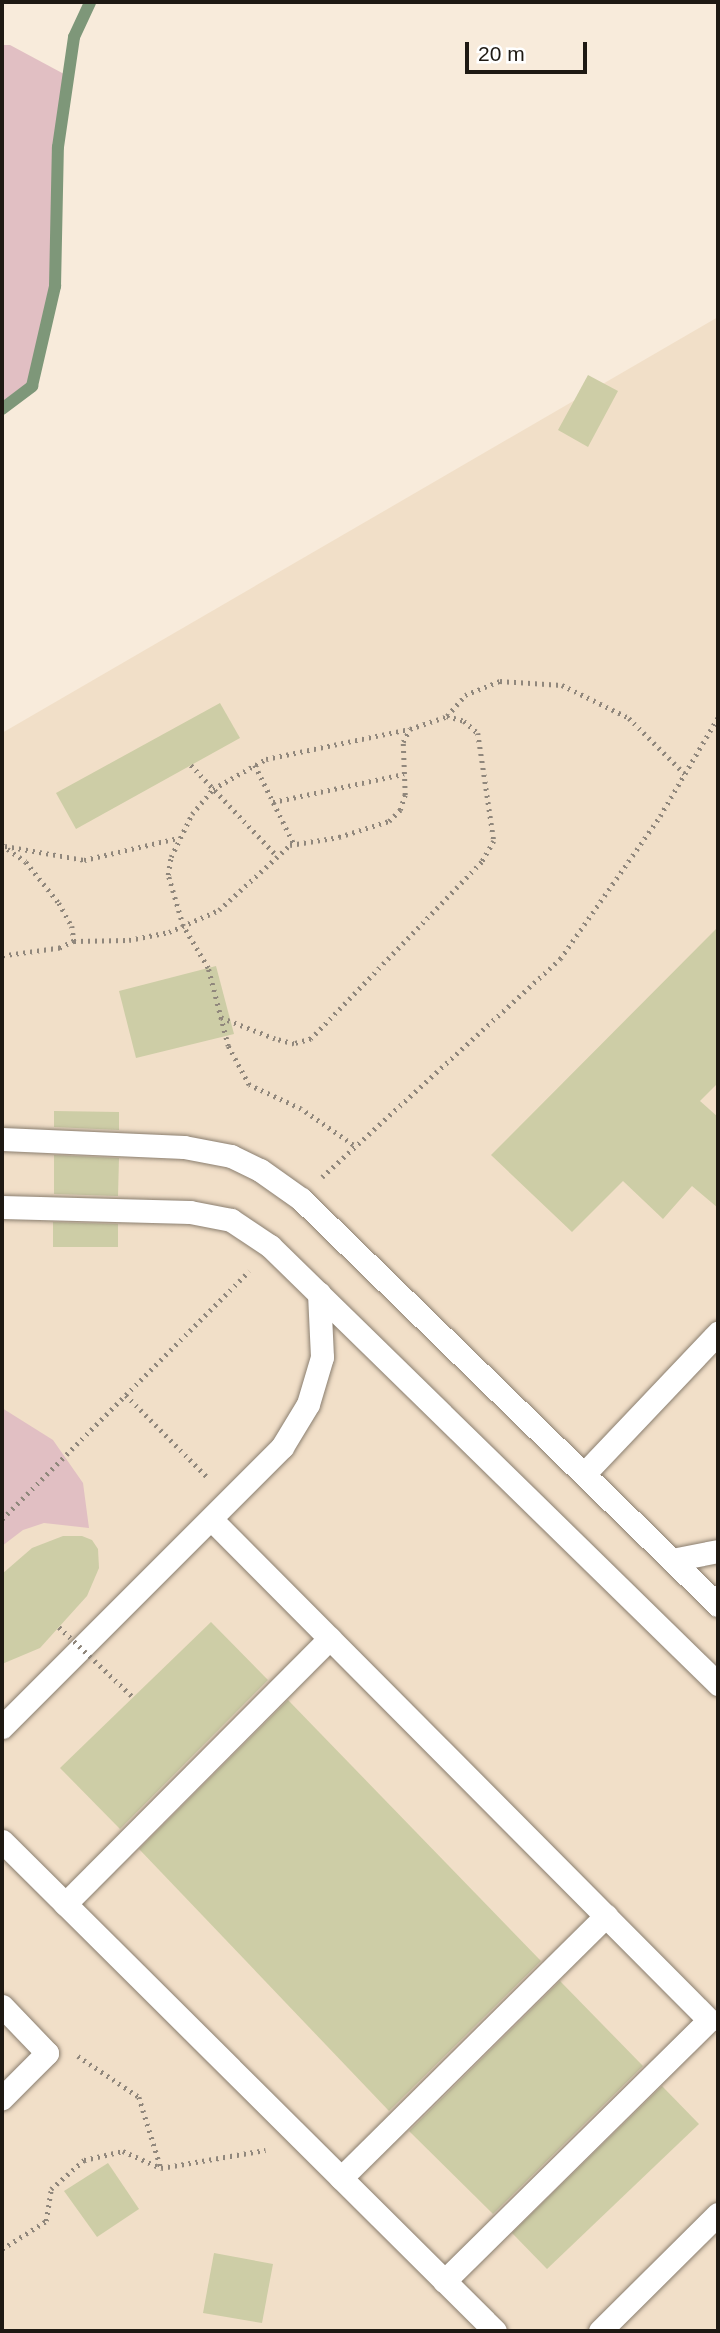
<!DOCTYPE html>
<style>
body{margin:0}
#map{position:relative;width:720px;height:2333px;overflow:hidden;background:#f8ebdb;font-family:Arial,sans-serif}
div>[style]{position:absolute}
.built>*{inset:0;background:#f1dfc8}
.green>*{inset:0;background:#e1bfc3}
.stream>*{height:12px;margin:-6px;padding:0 6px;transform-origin:6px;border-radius:6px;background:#7e9779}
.building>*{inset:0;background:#cdcda6}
.path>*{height:4.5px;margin-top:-2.25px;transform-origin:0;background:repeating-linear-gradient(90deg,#90877c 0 2px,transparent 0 7px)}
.roads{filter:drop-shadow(0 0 2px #8a7e6f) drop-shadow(0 0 2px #8a7e6f)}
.lane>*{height:23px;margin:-11.5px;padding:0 11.5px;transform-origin:11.5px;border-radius:11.5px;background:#fff}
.path-bridge>*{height:4.5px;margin-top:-2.25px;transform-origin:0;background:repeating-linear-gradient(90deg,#90877c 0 2px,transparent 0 7px)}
span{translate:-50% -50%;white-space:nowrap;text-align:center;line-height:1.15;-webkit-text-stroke:7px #fff;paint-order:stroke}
.frame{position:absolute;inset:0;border:4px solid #1e1913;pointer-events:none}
.scale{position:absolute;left:465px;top:42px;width:122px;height:32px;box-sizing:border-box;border:4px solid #1e1913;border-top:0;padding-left:9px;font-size:21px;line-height:24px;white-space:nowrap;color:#1e1913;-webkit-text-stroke:5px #fff;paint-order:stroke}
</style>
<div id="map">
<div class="built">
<div style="clip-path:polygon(718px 317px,718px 2331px,2px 2331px,2px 733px)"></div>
</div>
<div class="green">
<div style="clip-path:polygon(2px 45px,10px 45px,64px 74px,57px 261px,42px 342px,26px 385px,2px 403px)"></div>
<div style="clip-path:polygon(2px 1408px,53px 1440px,83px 1483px,89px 1528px,44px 1523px,23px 1530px,2px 1546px)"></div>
</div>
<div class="stream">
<div style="left:2px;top:409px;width:38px;rotate:-37deg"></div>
<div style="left:32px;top:386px;width:103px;rotate:-77deg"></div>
<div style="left:55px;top:286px;width:139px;rotate:-88.8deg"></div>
<div style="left:58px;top:147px;width:111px;rotate:-81.7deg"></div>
<div style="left:74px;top:37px;width:38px;rotate:-65deg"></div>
</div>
<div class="building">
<div style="clip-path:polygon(588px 375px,618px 391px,588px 447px,558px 430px)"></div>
<div style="clip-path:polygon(220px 703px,240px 738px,76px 829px,56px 793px)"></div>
<div style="clip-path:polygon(718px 927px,718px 1083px,700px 1101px,718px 1117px,718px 1208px,692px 1186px,663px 1219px,623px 1181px,572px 1232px,491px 1155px)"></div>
<div style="clip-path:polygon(216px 966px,234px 1034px,136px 1058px,119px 991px)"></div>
<div style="clip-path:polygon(54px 1111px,119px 1112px,119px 1130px,54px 1127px)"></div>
<div style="clip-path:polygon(54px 1155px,119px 1158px,118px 1196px,54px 1194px)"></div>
<div style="clip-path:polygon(53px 1222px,118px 1224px,118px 1247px,53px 1247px)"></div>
<div style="clip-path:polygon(63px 1536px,82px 1536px,92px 1540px,98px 1549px,99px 1568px,87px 1596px,40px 1648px,2px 1664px,2px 1574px,32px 1548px)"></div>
<div style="clip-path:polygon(211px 1622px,268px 1680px,120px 1829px,60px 1768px)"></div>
<div style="clip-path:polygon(288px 1700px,541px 1961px,389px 2111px,139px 1849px)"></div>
<div style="clip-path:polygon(560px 1981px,643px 2066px,493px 2214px,409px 2131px)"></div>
<div style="clip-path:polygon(662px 2086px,699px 2124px,547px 2269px,512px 2233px)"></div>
<div style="clip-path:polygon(108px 2163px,139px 2209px,97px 2237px,64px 2191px)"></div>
<div style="clip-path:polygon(214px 2253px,273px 2264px,262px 2323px,203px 2313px)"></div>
</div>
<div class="path">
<div style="left:447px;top:716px;width:28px;rotate:-49deg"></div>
<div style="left:465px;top:695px;width:38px;rotate:-22deg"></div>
<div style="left:500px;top:681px;width:62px;rotate:3.7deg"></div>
<div style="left:562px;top:685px;width:75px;rotate:26.2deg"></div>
<div style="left:629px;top:718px;width:79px;rotate:45deg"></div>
<div style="left:191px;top:765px;width:124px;rotate:46.6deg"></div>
<div style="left:255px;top:765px;width:88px;rotate:63.7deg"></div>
<div style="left:273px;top:802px;width:134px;rotate:-12.1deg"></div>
<div style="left:2px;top:845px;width:29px;rotate:35deg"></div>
<div style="left:26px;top:862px;width:53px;rotate:51.2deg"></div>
<div style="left:59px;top:903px;width:26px;rotate:61deg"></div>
<div style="left:72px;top:926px;width:15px;rotate:82deg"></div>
<div style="left:74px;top:941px;width:16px;rotate:153deg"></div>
<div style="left:60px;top:948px;width:59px;rotate:172.1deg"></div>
<div style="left:5px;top:846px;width:80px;rotate:10deg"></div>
<div style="left:84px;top:860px;width:97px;rotate:-13.2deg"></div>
<div style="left:74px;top:941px;width:55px;rotate:-1deg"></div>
<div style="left:129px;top:940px;width:41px;rotate:-11.3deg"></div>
<div style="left:169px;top:932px;width:55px;rotate:-23.7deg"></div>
<div style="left:219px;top:910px;width:96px;rotate:-42.5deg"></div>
<div style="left:290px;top:845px;width:50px;rotate:-9.3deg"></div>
<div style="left:339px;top:837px;width:52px;rotate:-17.7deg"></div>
<div style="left:389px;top:821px;width:16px;rotate:-45deg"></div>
<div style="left:400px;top:810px;width:16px;rotate:-72deg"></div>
<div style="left:405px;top:795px;width:53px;rotate:-92.2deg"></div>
<div style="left:403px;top:742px;width:15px;rotate:-62deg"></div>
<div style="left:410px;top:729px;width:39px;rotate:-19deg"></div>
<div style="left:447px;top:716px;width:18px;rotate:16deg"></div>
<div style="left:464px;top:721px;width:18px;rotate:41deg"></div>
<div style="left:478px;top:733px;width:109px;rotate:81.6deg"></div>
<div style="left:494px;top:841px;width:24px;rotate:120deg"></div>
<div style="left:482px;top:862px;width:246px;rotate:134deg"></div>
<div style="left:311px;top:1039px;width:18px;rotate:164deg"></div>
<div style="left:294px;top:1044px;width:20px;rotate:-165deg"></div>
<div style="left:275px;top:1039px;width:58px;rotate:-158.7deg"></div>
<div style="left:353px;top:1145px;width:63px;rotate:-145.3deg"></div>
<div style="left:301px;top:1109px;width:57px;rotate:-155.2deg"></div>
<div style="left:249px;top:1085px;width:44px;rotate:-118.3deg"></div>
<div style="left:228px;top:1046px;width:81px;rotate:-104.4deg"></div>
<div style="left:208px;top:968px;width:49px;rotate:-120.8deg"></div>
<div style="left:183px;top:926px;width:53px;rotate:-106.4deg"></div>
<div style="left:168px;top:875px;width:18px;rotate:-81deg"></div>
<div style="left:171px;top:857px;width:48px;rotate:-64deg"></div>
<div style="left:192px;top:814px;width:33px;rotate:-50deg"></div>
<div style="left:213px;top:789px;width:61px;rotate:-29.5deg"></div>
<div style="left:266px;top:759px;width:146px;rotate:-11.8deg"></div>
<div style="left:322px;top:1177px;width:323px;rotate:-42.5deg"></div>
<div style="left:560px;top:959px;width:174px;rotate:-55deg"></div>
<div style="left:660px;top:816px;width:115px;rotate:-59.6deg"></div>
<div style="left:126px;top:1395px;width:117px;rotate:45.3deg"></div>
<div style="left:2px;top:1519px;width:350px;rotate:-45.1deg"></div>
<div style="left:78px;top:2056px;width:73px;rotate:33.9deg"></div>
<div style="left:139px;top:2097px;width:74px;rotate:72.8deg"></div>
<div style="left:2px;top:2249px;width:52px;rotate:-32.5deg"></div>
<div style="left:46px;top:2221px;width:32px;rotate:-81deg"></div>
<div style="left:51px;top:2189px;width:44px;rotate:-41.3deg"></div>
<div style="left:84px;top:2160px;width:40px;rotate:-13deg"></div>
<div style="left:123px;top:2151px;width:42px;rotate:24.1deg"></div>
<div style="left:161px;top:2168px;width:106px;rotate:-9.8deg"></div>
</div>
<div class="roads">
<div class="lane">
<div style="left:2px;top:1139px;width:182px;rotate:2.5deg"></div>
<div style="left:184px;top:1147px;width:48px;rotate:10.8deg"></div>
<div style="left:231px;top:1156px;width:32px;rotate:26deg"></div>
<div style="left:260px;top:1170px;width:50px;rotate:35.3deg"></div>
<div style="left:301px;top:1199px;width:582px;rotate:44.23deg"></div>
<div style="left:2px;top:1207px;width:188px;rotate:1.5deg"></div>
<div style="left:190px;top:1212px;width:42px;rotate:11deg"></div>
<div style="left:231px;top:1220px;width:47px;rotate:33.7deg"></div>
<div style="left:270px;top:1246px;width:627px;rotate:44.35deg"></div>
<div style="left:584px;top:1474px;width:195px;rotate:-46.5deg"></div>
<div style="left:212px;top:1520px;width:705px;rotate:45.17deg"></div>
<div style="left:709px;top:2020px;width:372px;rotate:135.4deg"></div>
<div style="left:672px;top:1560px;width:47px;rotate:-11.1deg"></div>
<div style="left:2px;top:1727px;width:396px;rotate:-45deg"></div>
<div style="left:282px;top:1447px;width:50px;rotate:-58.8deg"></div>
<div style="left:308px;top:1404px;width:49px;rotate:-73.4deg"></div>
<div style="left:322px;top:1357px;width:64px;rotate:-92.7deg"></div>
<div style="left:2px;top:1841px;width:695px;rotate:44.83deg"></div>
<div style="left:65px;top:1904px;width:375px;rotate:-45.1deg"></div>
<div style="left:2px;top:2006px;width:65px;rotate:46.2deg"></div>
<div style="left:47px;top:2053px;width:64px;rotate:135deg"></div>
<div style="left:341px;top:2178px;width:373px;rotate:-44.7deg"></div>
<div style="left:600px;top:2331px;width:166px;rotate:-44.8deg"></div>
</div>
</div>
<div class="path-bridge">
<div style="left:59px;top:1627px;width:102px;rotate:43.4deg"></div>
</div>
<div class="frame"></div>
<div class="scale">20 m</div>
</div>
